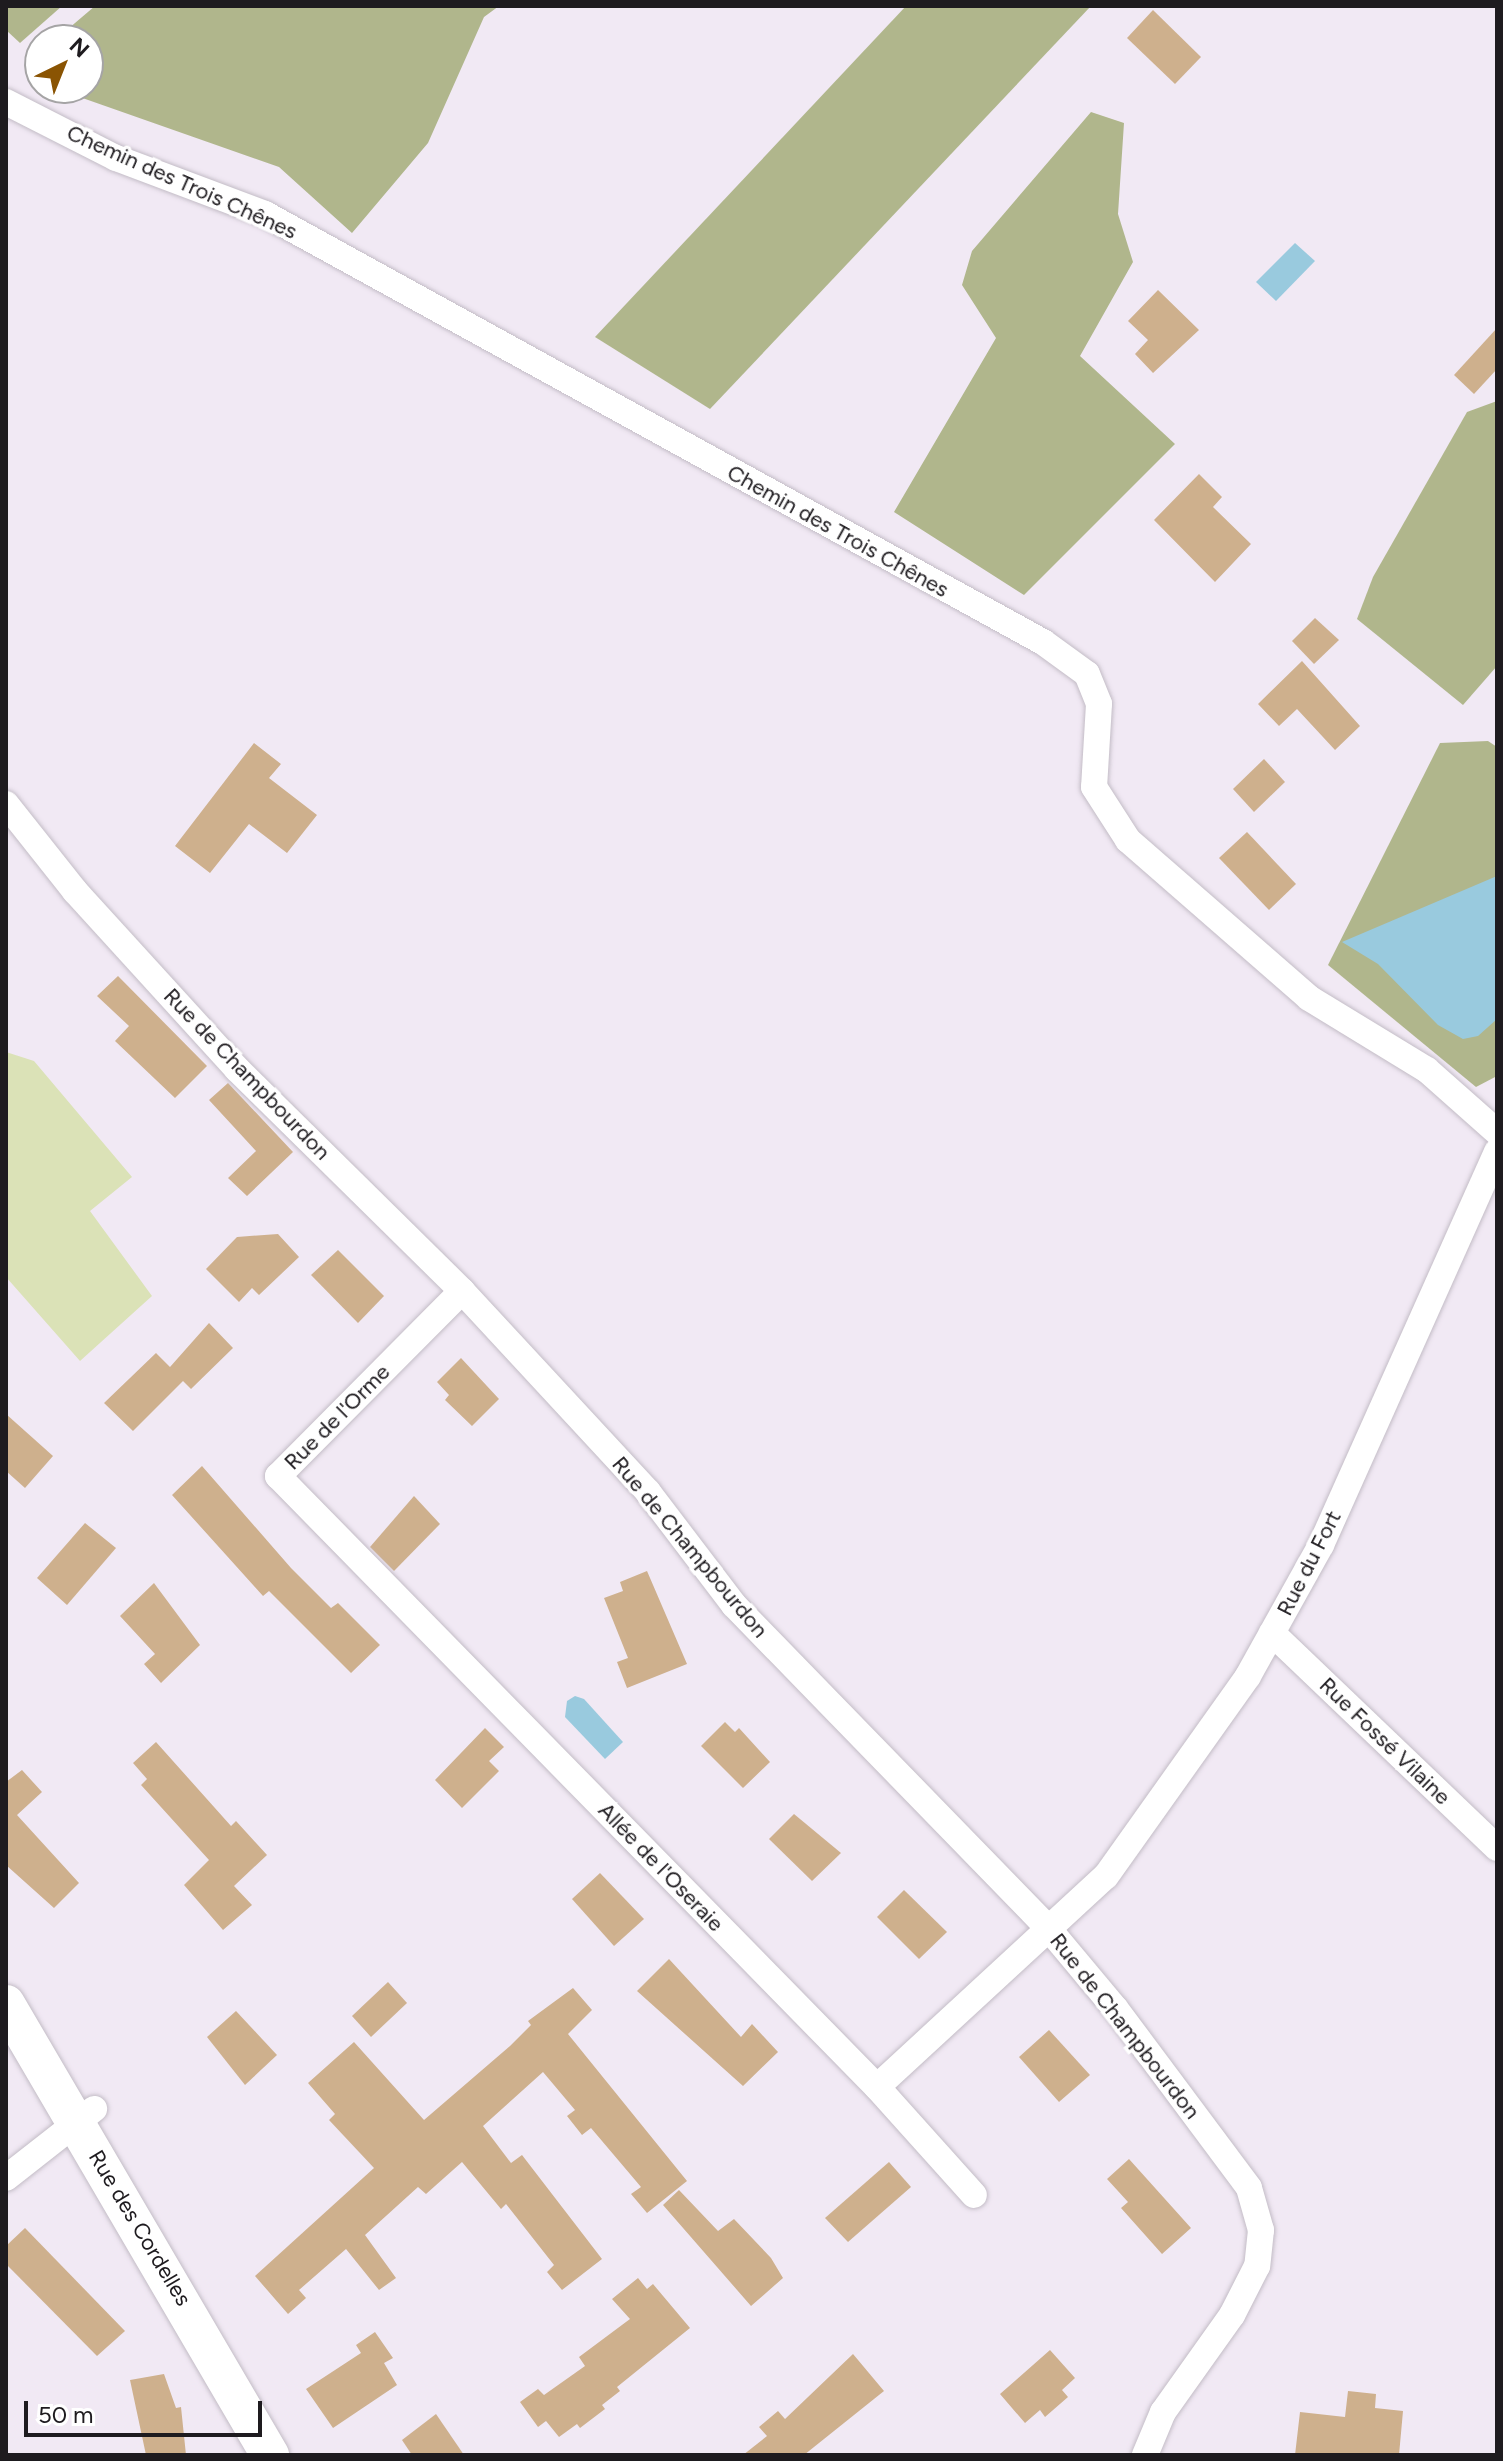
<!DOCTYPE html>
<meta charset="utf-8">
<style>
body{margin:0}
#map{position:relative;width:1503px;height:2461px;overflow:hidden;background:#f1e9f4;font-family:Figtree,sans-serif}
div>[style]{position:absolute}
.green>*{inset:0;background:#dbe2b7}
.forest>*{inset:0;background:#b0b68c}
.water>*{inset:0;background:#99cade}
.building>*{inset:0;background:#ceb08d}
.roads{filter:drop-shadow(0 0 2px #c3bcc6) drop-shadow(0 0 2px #c3bcc6)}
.street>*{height:26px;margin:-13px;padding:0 13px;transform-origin:13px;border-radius:13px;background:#fff}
.secondary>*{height:38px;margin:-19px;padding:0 19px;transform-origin:19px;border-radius:19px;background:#fff}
span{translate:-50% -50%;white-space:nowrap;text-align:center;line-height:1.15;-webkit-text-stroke:7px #fff;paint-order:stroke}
.street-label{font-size:22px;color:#1e1b1f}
.frame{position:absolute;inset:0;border:8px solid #1e1b1f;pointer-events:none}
.north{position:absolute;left:24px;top:24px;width:80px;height:80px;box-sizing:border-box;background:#fff;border:2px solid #a5a4a5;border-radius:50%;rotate:43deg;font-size:22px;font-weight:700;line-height:32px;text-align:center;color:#1e1b1f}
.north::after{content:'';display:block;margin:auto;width:28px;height:36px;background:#8a5403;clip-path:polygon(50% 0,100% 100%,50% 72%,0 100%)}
.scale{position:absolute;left:24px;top:2401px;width:238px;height:36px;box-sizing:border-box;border:4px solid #1e1b1f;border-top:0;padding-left:10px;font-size:24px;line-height:28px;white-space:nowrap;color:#1e1b1f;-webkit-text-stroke:6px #fff;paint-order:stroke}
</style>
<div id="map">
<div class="green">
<div style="clip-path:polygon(6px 1052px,34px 1061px,132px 1177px,90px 1211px,152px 1296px,80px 1361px,6px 1277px)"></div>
</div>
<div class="forest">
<div style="clip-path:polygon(6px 6px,62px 6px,20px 43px,6px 30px)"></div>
<div style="clip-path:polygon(95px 6px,499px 6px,484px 17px,428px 143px,352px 233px,279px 167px,54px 88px,88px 88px,88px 40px,55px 40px)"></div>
<div style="clip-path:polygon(906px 6px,1091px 6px,710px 409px,595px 337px)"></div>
<div style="clip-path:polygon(1091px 112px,1124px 123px,1118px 214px,1133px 262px,1080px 356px,1175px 444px,1024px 595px,894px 512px,996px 338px,962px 285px,972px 251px)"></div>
<div style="clip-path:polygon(1497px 401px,1497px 666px,1463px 705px,1357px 619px,1373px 577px,1467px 412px)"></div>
<div style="clip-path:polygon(1488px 741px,1497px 747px,1497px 1076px,1476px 1087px,1328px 965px,1440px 743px)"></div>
</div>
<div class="water">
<div style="clip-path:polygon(1295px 243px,1315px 261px,1276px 301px,1256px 282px)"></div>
<div style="clip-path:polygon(1497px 876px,1497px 1019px,1478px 1036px,1463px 1039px,1438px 1025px,1378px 964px,1342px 942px)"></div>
<div style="clip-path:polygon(575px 1696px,584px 1699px,623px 1742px,605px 1759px,565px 1717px,567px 1701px)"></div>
</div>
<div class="building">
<div style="clip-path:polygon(1153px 10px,1201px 57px,1175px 84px,1127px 38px)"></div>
<div style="clip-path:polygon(1158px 290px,1199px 330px,1153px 373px,1135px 354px,1148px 340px,1128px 321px)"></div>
<div style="clip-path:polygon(1497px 328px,1497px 369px,1474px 394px,1454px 375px)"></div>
<div style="clip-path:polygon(1199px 474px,1222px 497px,1213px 507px,1251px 544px,1215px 582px,1154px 520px)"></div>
<div style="clip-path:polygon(1315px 618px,1339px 640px,1314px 664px,1292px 641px)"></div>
<div style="clip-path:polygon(1302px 661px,1360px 726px,1335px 750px,1297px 709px,1279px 726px,1258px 704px)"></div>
<div style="clip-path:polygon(254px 743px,281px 764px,269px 778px,317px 815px,287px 853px,249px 824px,210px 873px,175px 846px)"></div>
<div style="clip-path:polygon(1264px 759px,1285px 782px,1254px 812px,1233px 789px)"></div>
<div style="clip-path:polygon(1247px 832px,1296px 884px,1269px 910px,1219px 858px)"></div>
<div style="clip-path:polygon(118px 976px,207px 1066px,175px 1098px,115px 1041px,129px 1026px,97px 996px)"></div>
<div style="clip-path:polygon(228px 1083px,293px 1152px,247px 1196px,228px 1178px,256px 1151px,209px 1100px)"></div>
<div style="clip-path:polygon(278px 1234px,299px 1257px,259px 1295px,252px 1288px,239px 1302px,206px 1269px,237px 1237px)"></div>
<div style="clip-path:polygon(338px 1250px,384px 1296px,358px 1323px,311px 1275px)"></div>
<div style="clip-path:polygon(209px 1323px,233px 1348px,191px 1389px,183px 1381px,133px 1431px,104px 1403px,156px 1353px,170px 1367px)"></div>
<div style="clip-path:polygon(461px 1358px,499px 1399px,472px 1426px,445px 1400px,449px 1395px,437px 1382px)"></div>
<div style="clip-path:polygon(6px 1414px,53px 1456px,25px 1488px,6px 1471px)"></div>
<div style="clip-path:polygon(202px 1466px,291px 1568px,331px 1608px,338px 1603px,380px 1645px,351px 1673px,269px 1591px,263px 1596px,172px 1495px)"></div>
<div style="clip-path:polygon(414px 1496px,440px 1524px,394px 1571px,370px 1547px)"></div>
<div style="clip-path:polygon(85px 1523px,116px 1548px,67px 1605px,37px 1578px)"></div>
<div style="clip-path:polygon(647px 1571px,687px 1664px,627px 1688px,617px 1662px,628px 1658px,604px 1598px,623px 1591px,620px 1582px)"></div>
<div style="clip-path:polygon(154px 1583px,200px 1645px,161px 1683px,144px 1664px,155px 1654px,120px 1616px)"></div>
<div style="clip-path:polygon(725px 1722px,735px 1732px,739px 1728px,770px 1762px,743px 1788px,701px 1746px)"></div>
<div style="clip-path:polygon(485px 1728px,504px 1747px,489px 1761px,499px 1771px,462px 1808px,435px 1780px)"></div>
<div style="clip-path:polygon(156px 1742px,231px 1826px,236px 1821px,267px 1855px,234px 1886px,252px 1905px,223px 1930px,184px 1885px,209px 1860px,141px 1785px,147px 1779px,133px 1763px)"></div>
<div style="clip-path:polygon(22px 1770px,42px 1792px,17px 1815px,79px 1883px,54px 1908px,6px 1865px,6px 1782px)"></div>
<div style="clip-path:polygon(794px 1814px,841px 1853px,812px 1881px,769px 1839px)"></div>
<div style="clip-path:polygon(600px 1873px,644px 1919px,614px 1946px,572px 1899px)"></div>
<div style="clip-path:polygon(904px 1890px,947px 1932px,919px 1959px,877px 1917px)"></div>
<div style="clip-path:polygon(669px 1959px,741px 2037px,752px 2024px,778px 2052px,743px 2086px,637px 1991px)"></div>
<div style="clip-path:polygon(388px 1982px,407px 2003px,371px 2037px,352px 2016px)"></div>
<div style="clip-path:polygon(573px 1988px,592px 2010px,568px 2034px,687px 2181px,647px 2213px,631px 2194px,641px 2187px,591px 2128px,582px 2135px,567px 2116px,575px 2110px,543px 2072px,483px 2126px,511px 2163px,522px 2155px,602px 2259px,562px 2290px,547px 2272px,554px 2265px,506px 2204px,501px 2209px,462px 2162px,426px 2194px,418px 2187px,365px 2235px,396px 2278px,379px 2290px,346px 2249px,299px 2290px,306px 2298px,288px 2314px,255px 2276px,374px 2168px,329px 2120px,335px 2114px,308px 2083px,354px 2042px,424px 2120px,510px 2046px,531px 2025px,528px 2021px)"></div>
<div style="clip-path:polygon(236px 2011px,277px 2055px,245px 2085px,207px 2037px)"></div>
<div style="clip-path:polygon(1049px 2030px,1090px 2075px,1059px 2102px,1019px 2057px)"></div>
<div style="clip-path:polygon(1129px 2159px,1191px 2228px,1162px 2254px,1121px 2208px,1128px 2202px,1107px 2179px)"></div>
<div style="clip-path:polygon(889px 2162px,911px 2187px,848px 2242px,825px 2218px)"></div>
<div style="clip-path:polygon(679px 2190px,718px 2231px,734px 2219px,771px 2258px,783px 2278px,751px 2306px,663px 2205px)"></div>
<div style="clip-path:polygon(25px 2228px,125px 2331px,97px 2356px,6px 2264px,6px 2246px)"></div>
<div style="clip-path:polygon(638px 2278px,647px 2289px,653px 2284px,690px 2328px,617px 2387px,620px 2391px,602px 2405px,605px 2409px,580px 2428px,577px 2424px,559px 2437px,546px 2421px,538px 2427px,520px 2402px,538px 2389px,544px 2395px,585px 2366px,579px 2357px,630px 2319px,612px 2299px)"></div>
<div style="clip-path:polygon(375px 2332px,393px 2358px,384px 2363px,397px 2385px,333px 2428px,306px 2389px,361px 2353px,356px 2345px)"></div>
<div style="clip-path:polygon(1050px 2350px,1075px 2378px,1062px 2390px,1068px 2397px,1045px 2417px,1040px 2410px,1025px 2423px,1000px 2394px)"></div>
<div style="clip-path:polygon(853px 2354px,884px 2391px,804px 2455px,743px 2455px,767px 2436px,759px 2427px,778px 2411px,785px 2419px)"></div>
<div style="clip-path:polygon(164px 2374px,176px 2408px,181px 2407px,186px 2455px,146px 2455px,130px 2380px)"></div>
<div style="clip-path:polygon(1348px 2391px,1376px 2394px,1375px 2408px,1403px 2411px,1399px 2455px,1295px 2455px,1300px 2412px,1345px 2417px)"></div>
<div style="clip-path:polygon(436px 2414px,464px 2455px,412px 2455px,402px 2440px)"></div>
</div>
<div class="roads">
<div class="street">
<div style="left:6px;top:102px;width:123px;rotate:27deg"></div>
<div style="left:116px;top:158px;width:159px;rotate:20.6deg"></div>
<div style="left:265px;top:214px;width:888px;rotate:28.82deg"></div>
<div style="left:1043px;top:642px;width:54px;rotate:36deg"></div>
<div style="left:1087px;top:674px;width:32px;rotate:68deg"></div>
<div style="left:1099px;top:704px;width:83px;rotate:93.4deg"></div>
<div style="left:1094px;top:787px;width:63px;rotate:57.3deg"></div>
<div style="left:1128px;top:840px;width:240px;rotate:41.1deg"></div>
<div style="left:1309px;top:998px;width:138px;rotate:31.4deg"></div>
<div style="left:1427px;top:1070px;width:94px;rotate:41.5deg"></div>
<div style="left:6px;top:804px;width:111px;rotate:51.6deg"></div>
<div style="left:75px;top:891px;width:241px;rotate:47.7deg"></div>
<div style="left:237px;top:1069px;width:316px;rotate:44.6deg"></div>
<div style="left:462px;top:1291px;width:274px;rotate:47.2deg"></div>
<div style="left:648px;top:1492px;width:142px;rotate:52.7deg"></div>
<div style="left:734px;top:1605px;width:450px;rotate:45.8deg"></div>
<div style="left:1048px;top:1928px;width:104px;rotate:50.1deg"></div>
<div style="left:1115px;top:2008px;width:224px;rotate:53.3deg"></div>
<div style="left:1249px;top:2188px;width:44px;rotate:74.1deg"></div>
<div style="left:1261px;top:2230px;width:36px;rotate:96deg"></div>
<div style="left:1257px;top:2266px;width:55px;rotate:117deg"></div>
<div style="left:1232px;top:2315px;width:119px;rotate:125.4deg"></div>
<div style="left:1163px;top:2412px;width:47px;rotate:112.7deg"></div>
<div style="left:462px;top:1291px;width:261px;rotate:134.8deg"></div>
<div style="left:278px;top:1476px;width:856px;rotate:45.57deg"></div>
<div style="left:877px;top:2087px;width:311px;rotate:-42.7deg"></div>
<div style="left:1106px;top:1876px;width:245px;rotate:-54.6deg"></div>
<div style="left:1248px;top:1676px;width:150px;rotate:-60.9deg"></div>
<div style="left:1321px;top:1545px;width:431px;rotate:-65.9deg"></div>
<div style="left:1272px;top:1633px;width:311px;rotate:43.7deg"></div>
<div style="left:877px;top:2087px;width:145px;rotate:48.1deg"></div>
<div style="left:6px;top:2178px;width:112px;rotate:-38.1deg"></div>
</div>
<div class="secondary">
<div style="left:6px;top:2004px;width:523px;rotate:59.66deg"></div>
</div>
</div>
<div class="street-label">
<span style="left:182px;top:182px;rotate:24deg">Chemin des Trois Chênes</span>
<span style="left:838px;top:531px;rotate:29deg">Chemin des Trois Chênes</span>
<span style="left:247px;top:1074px;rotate:46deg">Rue de Champbourdon</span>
<span style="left:337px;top:1417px;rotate:-45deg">Rue de l'Orme</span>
<span style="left:690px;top:1547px;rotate:50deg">Rue de Champbourdon</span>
<span style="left:1309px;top:1563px;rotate:-63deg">Rue du Fort</span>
<span style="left:1385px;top:1741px;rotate:44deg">Rue Fossé Vilaine</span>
<span style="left:661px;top:1867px;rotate:46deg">Allée de l'Oseraie</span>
<span style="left:1125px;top:2026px;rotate:52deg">Rue de Champbourdon</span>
<span style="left:140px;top:2228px;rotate:59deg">Rue des Cordelles</span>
</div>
<div class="frame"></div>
<div class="north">N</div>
<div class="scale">50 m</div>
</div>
